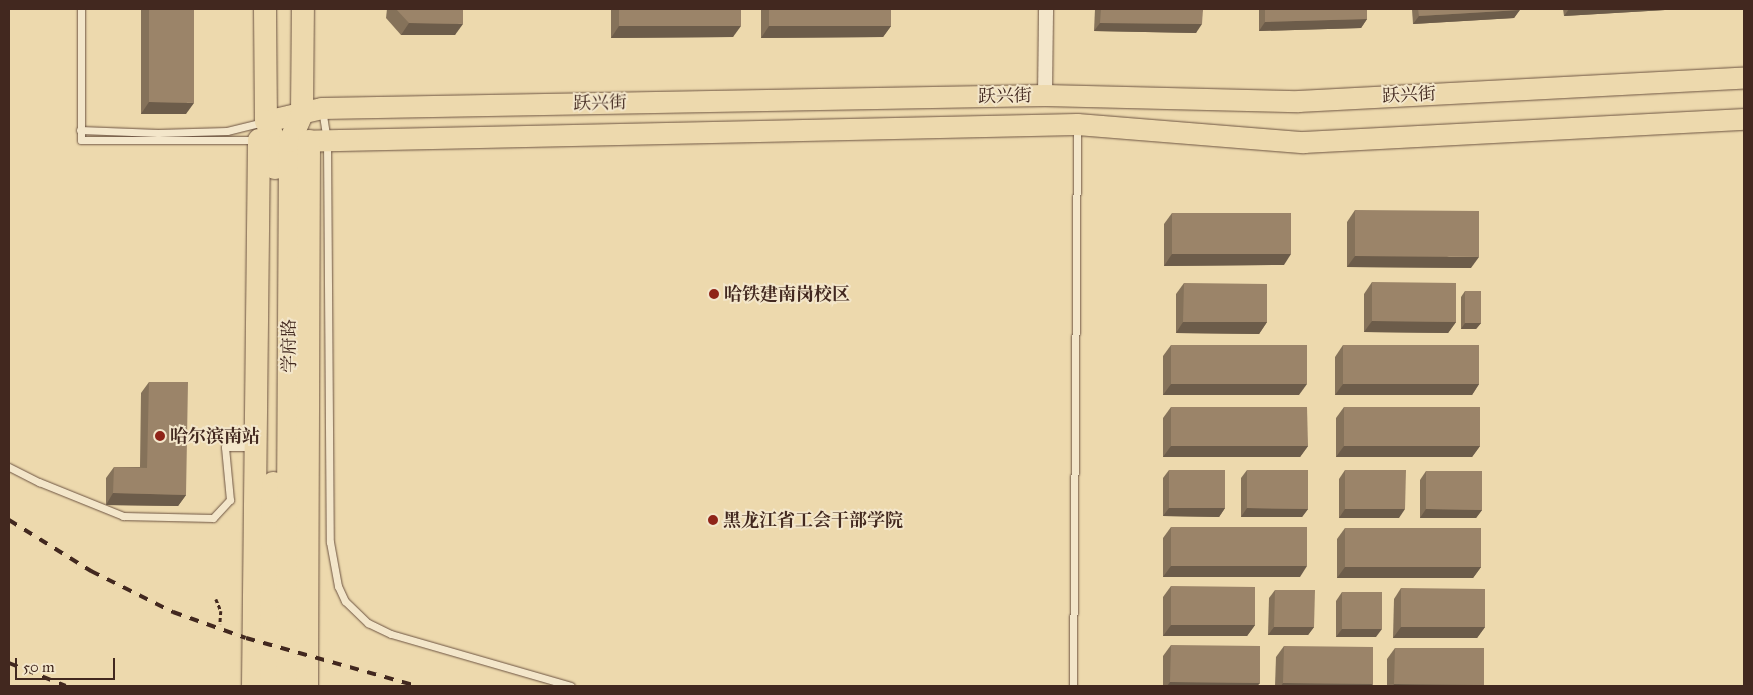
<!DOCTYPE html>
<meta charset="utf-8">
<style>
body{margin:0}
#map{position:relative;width:1753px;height:695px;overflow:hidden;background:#edd9ad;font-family:"IM FELL Great Primer","Noto Serif SC",serif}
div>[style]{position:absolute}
.path>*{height:2.5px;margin-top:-1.25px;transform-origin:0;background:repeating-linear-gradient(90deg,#42281f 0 4px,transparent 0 6.5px)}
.roads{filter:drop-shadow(0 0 1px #6d5442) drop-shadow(0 0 1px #6d5442)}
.service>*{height:7px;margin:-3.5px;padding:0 3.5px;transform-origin:3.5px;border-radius:3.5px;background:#f3e6ca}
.minor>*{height:14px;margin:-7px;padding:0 7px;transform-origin:7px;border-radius:7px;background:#f3e6ca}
.primary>*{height:21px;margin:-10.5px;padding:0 10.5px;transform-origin:10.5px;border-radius:10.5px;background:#edd9ad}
.trunk>*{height:22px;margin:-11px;padding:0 11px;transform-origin:11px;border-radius:11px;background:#edd9ad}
.rail>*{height:4px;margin-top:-2px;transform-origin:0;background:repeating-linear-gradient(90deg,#42281f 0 9px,transparent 0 18px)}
.wall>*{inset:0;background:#85725a}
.shaded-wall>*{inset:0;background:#6c5c4a}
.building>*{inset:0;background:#9b8469}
.dots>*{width:14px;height:14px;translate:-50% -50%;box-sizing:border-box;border:2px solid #f3e6ca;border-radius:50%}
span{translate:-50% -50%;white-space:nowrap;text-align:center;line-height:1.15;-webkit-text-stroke:4px #f3e6ca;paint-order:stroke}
.street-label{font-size:18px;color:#42281f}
.poi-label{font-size:18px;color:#42281f;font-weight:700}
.left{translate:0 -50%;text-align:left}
.frame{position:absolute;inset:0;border:10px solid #42281f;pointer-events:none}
.scale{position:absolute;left:15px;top:658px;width:100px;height:22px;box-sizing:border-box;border:2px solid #42281f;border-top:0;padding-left:6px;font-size:15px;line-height:18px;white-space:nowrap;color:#42281f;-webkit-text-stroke:4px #f3e6ca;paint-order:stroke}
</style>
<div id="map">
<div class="path">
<div style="left:216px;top:599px;width:13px;rotate:67deg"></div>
<div style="left:221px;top:611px;width:13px;rotate:94deg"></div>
</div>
<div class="roads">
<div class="service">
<div style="left:81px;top:9px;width:131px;rotate:90deg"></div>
<div style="left:81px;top:140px;width:176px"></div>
<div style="left:322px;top:109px;width:32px;rotate:81deg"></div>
<div style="left:327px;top:141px;width:401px;rotate:89.6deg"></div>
<div style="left:330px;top:542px;width:45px;rotate:79.7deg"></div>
<div style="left:338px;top:586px;width:17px;rotate:65deg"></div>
<div style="left:345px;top:601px;width:32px;rotate:44deg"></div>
<div style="left:368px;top:623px;width:25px;rotate:26deg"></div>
<div style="left:391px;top:634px;width:187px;rotate:16.1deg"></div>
<div style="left:80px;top:130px;width:78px;rotate:2.2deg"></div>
<div style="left:158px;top:133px;width:69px;rotate:-1.7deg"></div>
<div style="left:227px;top:131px;width:37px;rotate:-14deg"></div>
<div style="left:9px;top:467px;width:34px;rotate:27deg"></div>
<div style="left:39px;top:482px;width:91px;rotate:22deg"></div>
<div style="left:123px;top:516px;width:90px;rotate:1.3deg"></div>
<div style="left:213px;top:518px;width:25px;rotate:-47deg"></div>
<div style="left:230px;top:500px;width:53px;rotate:-95.4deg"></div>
<div style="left:225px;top:447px;width:27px"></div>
<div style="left:1073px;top:686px;width:560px;rotate:-89.59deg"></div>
</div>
<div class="minor">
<div style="left:1045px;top:95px;width:86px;rotate:-89.3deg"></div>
</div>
<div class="primary">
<div style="left:266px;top:121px;width:57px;rotate:-13.1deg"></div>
<div style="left:322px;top:108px;width:723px;rotate:-1.03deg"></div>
<div style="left:1045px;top:95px;width:253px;rotate:1.4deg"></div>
<div style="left:1298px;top:101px;width:447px;rotate:-3deg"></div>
<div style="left:293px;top:141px;width:784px;rotate:-1.24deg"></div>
<div style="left:1077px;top:124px;width:227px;rotate:4.6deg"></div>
<div style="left:1303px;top:142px;width:442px;rotate:-3deg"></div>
</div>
<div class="trunk">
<div style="left:265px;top:9px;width:112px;rotate:89.5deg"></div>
<div style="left:266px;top:121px;width:22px;rotate:66deg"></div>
<div style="left:275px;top:141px;width:27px;rotate:90deg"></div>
<div style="left:253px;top:686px;width:546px;rotate:-89.37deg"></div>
<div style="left:271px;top:686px;width:203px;rotate:-89.4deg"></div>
<div style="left:287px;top:686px;width:545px;rotate:-89.68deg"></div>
<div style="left:290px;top:141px;width:30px;rotate:-66deg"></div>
<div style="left:302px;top:114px;width:105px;rotate:-89.5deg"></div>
<div style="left:307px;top:686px;width:545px;rotate:-89.79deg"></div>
</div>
</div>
<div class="rail">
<div style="left:9px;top:520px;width:97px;rotate:31.9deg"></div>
<div style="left:91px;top:571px;width:92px;rotate:26.6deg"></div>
<div style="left:173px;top:612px;width:77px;rotate:19.6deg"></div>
<div style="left:246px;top:638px;width:178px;rotate:15.7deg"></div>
<div style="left:9px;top:663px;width:61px;rotate:22deg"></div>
</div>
<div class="wall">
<div style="clip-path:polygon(141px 9px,194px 9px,186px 114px,141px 114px)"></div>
<div style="clip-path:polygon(387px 9px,463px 9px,455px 35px,401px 35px,386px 18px)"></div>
<div style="clip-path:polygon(611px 9px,741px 9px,733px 37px,611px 38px)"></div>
<div style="clip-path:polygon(761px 9px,891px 9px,891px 26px,883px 37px,761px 38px)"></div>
<div style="clip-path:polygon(1095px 9px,1203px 9px,1196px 33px,1094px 31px)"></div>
<div style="clip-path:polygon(1259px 9px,1367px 9px,1367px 19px,1361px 28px,1259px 31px)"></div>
<div style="clip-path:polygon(1412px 9px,1520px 9px,1514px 18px,1413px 24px)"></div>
<div style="clip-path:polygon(1563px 9px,1666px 9px,1665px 10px,1564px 16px)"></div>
<div style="clip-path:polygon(1355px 210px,1471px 268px,1347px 267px,1347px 222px)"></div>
<div style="clip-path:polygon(1172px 213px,1284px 265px,1164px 266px,1164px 224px)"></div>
<div style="clip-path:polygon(1372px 282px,1456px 322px,1448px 333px,1364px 332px,1364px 294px)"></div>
<div style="clip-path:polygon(1184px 283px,1267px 322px,1259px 334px,1176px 333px,1176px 294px)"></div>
<div style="clip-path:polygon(1465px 291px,1481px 323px,1476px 329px,1461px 329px,1461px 297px)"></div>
<div style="clip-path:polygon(1171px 345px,1299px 395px,1163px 395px,1163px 356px)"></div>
<div style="clip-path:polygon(1343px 345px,1479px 384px,1472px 395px,1335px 395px,1335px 357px)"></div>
<div style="clip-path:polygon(149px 382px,186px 495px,178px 506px,106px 505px,106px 478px,114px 467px,140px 467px,141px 393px)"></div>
<div style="clip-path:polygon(1171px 407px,1308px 446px,1300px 457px,1163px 457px,1163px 418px)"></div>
<div style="clip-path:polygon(1344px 407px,1480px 446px,1472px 457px,1336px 457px,1336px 418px)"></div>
<div style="clip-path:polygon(1169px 470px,1225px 508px,1219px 517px,1163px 516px,1163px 478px)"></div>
<div style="clip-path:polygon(1247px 470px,1308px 509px,1302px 517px,1241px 517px,1241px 478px)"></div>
<div style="clip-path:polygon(1345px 470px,1399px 518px,1339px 518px,1339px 479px)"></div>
<div style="clip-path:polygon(1426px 471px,1482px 510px,1476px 518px,1420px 518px,1420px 480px)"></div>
<div style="clip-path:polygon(1171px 527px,1300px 577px,1163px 577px,1163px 538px)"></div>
<div style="clip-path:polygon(1345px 528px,1481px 567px,1473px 578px,1337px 578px,1337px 539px)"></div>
<div style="clip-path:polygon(1171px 586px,1255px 625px,1247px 636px,1163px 636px,1163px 597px)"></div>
<div style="clip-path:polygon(1401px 588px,1485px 627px,1477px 638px,1393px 638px,1394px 599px)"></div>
<div style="clip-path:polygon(1275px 590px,1314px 627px,1308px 635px,1268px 635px,1269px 598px)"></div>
<div style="clip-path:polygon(1342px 592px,1376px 637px,1336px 637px,1336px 601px)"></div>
<div style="clip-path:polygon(1171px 645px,1260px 683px,1257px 686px,1163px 686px,1163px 656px)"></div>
<div style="clip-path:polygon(1284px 646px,1373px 684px,1371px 686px,1275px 686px,1276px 657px)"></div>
<div style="clip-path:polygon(1395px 648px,1484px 685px,1483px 686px,1387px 686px,1387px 659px)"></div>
</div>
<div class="shaded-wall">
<div style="clip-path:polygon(1569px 9px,1666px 9px,1665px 10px,1564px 16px)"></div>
<div style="clip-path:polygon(1520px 10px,1514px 18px,1413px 24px,1419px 16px)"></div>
<div style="clip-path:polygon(1367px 19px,1361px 28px,1259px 31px,1265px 22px)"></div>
<div style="clip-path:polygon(409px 23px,463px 24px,455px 35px,401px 35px)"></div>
<div style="clip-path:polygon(1100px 23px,1202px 24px,1196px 33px,1094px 31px)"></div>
<div style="clip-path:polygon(619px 26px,741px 26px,733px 37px,611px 38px)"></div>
<div style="clip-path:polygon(769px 26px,891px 26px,883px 37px,761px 38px)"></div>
<div style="clip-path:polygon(149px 102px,194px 103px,186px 114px,141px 114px)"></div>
<div style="clip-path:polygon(1172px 254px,1291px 254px,1284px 265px,1164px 266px)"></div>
<div style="clip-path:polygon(1355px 256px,1479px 257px,1471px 268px,1347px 267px)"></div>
<div style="clip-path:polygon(1372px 321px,1456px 322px,1448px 333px,1364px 332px)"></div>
<div style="clip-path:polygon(1183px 322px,1267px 322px,1259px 334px,1176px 333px)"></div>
<div style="clip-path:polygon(1465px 323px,1481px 323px,1476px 329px,1461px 329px)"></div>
<div style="clip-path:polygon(1171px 384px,1307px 384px,1299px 395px,1163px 395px)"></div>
<div style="clip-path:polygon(1343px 384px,1479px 384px,1472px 395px,1335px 395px)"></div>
<div style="clip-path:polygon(1171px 446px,1308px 446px,1300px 457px,1163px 457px)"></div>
<div style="clip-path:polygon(1344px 446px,1480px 446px,1472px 457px,1336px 457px)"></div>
<div style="clip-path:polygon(113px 493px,186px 495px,178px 506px,106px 505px)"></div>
<div style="clip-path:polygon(1169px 508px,1225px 508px,1219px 517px,1163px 516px)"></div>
<div style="clip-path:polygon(1247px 508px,1308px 509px,1302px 517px,1241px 517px)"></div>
<div style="clip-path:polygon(1345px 509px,1405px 509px,1399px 518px,1339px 518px)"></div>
<div style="clip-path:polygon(1426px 509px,1482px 510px,1476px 518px,1420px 518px)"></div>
<div style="clip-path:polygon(1171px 566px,1307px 566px,1300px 577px,1163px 577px)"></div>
<div style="clip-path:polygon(1345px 567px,1481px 567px,1473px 578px,1337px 578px)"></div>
<div style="clip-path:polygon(1171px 625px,1255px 625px,1247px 636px,1163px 636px)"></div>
<div style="clip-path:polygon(1274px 627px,1314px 627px,1308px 635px,1268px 635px)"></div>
<div style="clip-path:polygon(1401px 627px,1485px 627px,1477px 638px,1393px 638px)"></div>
<div style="clip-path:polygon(1342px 629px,1382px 629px,1376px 637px,1336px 637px)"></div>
<div style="clip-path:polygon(1170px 682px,1260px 683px,1257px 686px,1167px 686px)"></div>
<div style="clip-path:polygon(1283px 683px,1373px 684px,1371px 686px,1281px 686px)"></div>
<div style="clip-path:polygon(1394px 684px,1484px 685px,1483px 686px,1393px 686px)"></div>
</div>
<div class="building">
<div style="clip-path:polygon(149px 9px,194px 9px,194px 103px,149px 102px)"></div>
<div style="clip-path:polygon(396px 9px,463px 9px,463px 24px,409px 23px)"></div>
<div style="clip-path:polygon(619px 9px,741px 9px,741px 26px,619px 26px)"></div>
<div style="clip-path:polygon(769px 9px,891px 9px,891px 26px,769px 26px)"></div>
<div style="clip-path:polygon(1101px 9px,1203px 9px,1202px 24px,1100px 23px)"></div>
<div style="clip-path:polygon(1265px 9px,1367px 9px,1367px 19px,1265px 22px)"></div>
<div style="clip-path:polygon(1418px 9px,1520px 9px,1520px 10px,1419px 16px)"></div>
<div style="clip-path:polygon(1355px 210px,1479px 211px,1479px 257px,1355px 256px)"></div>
<div style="clip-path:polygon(1172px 213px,1291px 213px,1291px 254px,1172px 254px)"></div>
<div style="clip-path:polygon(1372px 282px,1456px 283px,1456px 322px,1372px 321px)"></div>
<div style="clip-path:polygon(1184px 283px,1267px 284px,1267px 322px,1183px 322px)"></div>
<div style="clip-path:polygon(1465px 291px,1481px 291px,1481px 323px,1465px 323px)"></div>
<div style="clip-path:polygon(1171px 345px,1307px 345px,1307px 384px,1171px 384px)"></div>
<div style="clip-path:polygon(1343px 345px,1479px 345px,1479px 384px,1343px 384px)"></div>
<div style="clip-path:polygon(149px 382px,188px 382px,186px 495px,113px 493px,114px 467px,147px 468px)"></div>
<div style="clip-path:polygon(1171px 407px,1307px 407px,1308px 446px,1171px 446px)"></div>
<div style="clip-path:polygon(1344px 407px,1480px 407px,1480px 446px,1344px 446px)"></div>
<div style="clip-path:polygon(1169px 470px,1225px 470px,1225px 508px,1169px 508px)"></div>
<div style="clip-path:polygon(1247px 470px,1308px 470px,1308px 509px,1247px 508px)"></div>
<div style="clip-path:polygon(1345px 470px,1406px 470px,1405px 509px,1345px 509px)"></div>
<div style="clip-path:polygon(1426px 471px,1482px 471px,1482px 510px,1426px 509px)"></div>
<div style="clip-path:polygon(1171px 527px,1307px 527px,1307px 566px,1171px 566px)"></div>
<div style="clip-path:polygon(1345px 528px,1481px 528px,1481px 567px,1345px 567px)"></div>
<div style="clip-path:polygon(1171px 586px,1255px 587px,1255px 625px,1171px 625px)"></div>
<div style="clip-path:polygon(1401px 588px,1485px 589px,1485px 627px,1401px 627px)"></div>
<div style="clip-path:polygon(1275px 590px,1315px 590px,1314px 627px,1274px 627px)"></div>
<div style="clip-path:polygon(1342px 592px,1382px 592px,1382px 629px,1342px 629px)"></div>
<div style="clip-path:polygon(1171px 645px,1260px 646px,1260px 683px,1170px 682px)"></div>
<div style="clip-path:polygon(1284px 646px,1373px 647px,1373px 684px,1283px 683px)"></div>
<div style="clip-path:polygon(1395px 648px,1484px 648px,1484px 685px,1394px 684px)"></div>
</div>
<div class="dots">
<div style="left:714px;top:294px;background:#8f2418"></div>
<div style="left:160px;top:436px;background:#8f2418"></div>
<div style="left:713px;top:520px;background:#8f2418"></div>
</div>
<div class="street-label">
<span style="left:1409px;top:95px;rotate:-3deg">跃兴街</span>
<span style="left:1005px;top:96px;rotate:-1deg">跃兴街</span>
<span style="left:600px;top:103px;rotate:-1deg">跃兴街</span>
<span style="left:289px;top:346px;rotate:-90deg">学府路</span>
</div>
<div class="poi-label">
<span class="left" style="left:724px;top:294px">哈铁建南岗校区</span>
<span class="left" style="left:170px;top:436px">哈尔滨南站</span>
<span class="left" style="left:723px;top:520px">黑龙江省工会干部学院</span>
</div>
<div class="frame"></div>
<div class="scale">50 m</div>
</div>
